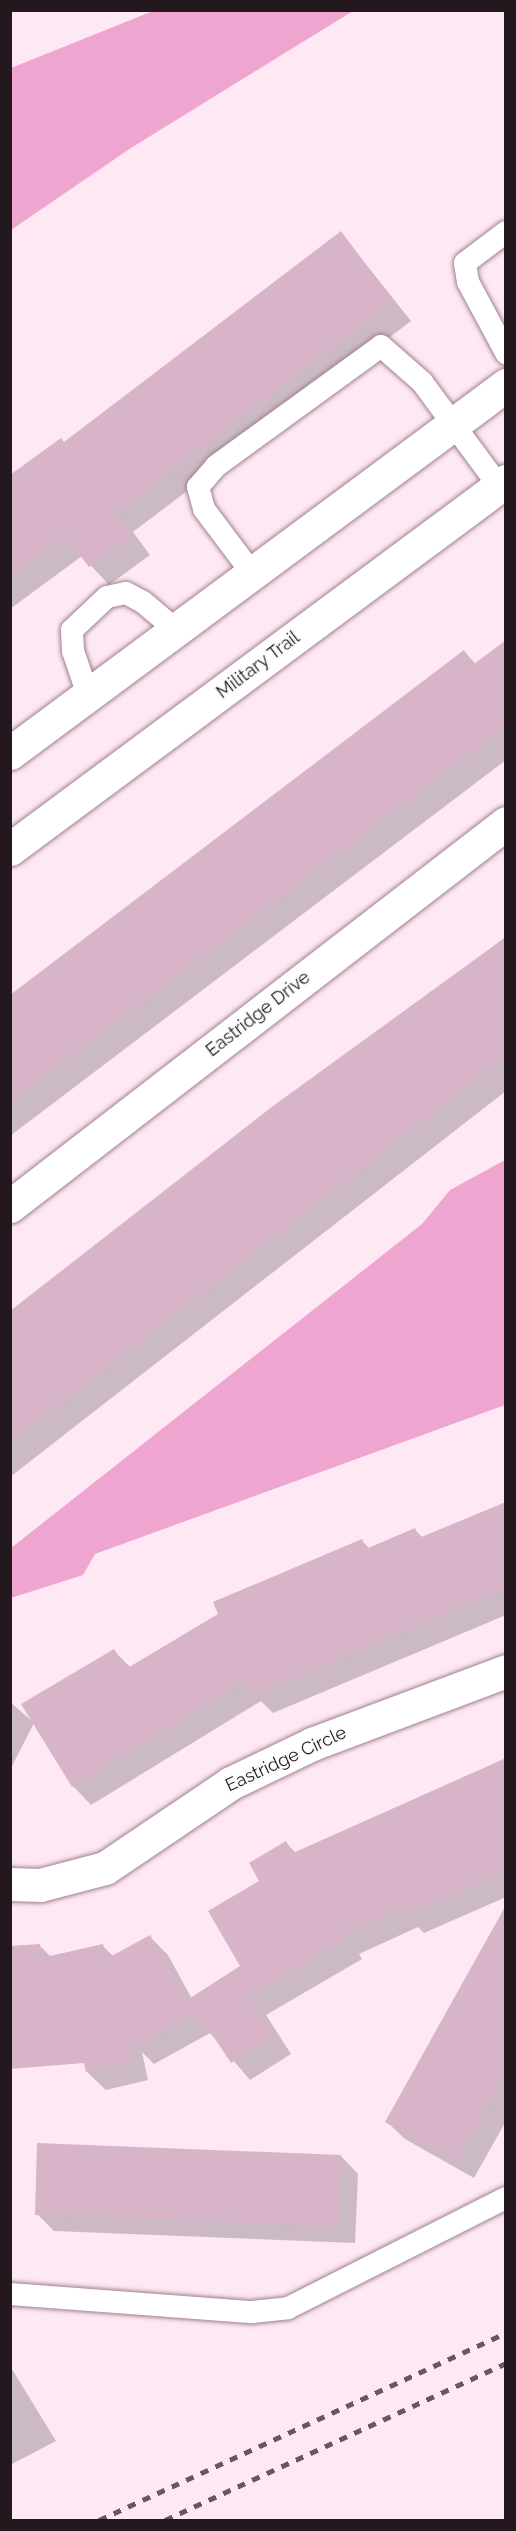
<!DOCTYPE html>
<style>
body{margin:0}
#map{position:relative;width:516px;height:2531px;overflow:hidden;background:#fee8f4;font-family:Raleway,sans-serif}
div>[style]{position:absolute}
.water>*{inset:0;background:#eea5d0}
.shadow>*{inset:0;background:#0003}
.building>*{inset:0;background:#d7b4c8}
.roads{filter:drop-shadow(0 0 2px #a18093) drop-shadow(0 0 2px #a18093)}
.service>*{height:22px;margin:-11px;padding:0 11px;transform-origin:11px;border-radius:11px;background:#fff}
.minor>*{height:33px;margin:-16.5px;padding:0 16.5px;transform-origin:16.5px;border-radius:16.5px;background:#fff}
.tertiary>*{height:33px;margin:-16.5px;padding:0 16.5px;transform-origin:16.5px;border-radius:16.5px;background:#fff}
.rail>*{height:4.5px;margin-top:-2.25px;transform-origin:0;background:repeating-linear-gradient(90deg,#665760 0 8px,transparent 0 16px)}
span{translate:-50% -50%;white-space:nowrap;text-align:center;line-height:1.15;-webkit-text-stroke:5px #fcfcfc;paint-order:stroke}
.street-label{font-size:18px;color:#24181f}
.frame{position:absolute;inset:0;border:12px solid #24181f;pointer-events:none}
</style>
<div id="map">
<div class="water">
<div style="clip-path:polygon(153px 11px,353px 11px,131px 148px,11px 230px,11px 68px)"></div>
<div style="clip-path:polygon(505px 1160px,505px 1405px,95px 1554px,83px 1575px,11px 1598px,11px 1548px,422px 1224px,450px 1190px)"></div>
</div>
<div class="shadow">
<div style="clip-path:polygon(341px 233px,411px 321px,133px 532px,150px 555px,109px 585px,82px 556px,10px 609px,10px 477px,64px 444px)"></div>
<div style="clip-path:polygon(506px 642px,506px 760px,10px 1136px,10px 997px,464px 652px,476px 664px)"></div>
<div style="clip-path:polygon(506px 937px,506px 1091px,10px 1477px,10px 1313px,274px 1107px)"></div>
<div style="clip-path:polygon(506px 1502px,506px 1615px,273px 1713px,261px 1701px,91px 1805px,73px 1786px,34px 1723px,10px 1770px,10px 1702px,33px 1722px,114px 1651px,131px 1668px,362px 1541px,370px 1549px,415px 1530px,423px 1538px)"></div>
<div style="clip-path:polygon(506px 1759px,506px 1897px,424px 1933px,418px 1927px,359px 1954px,362px 1959px,266px 2015px,291px 2054px,250px 2080px,210px 2033px,154px 2064px,142px 2052px,148px 2080px,106px 2090px,87px 2072px,84px 2059px,10px 2065px,39px 1945px,51px 1957px,102px 1945px,114px 1957px,150px 1937px,168px 1955px,192px 1999px,242px 1967px,262px 1882px,286px 1843px,296px 1853px)"></div>
<div style="clip-path:polygon(506px 1926px,506px 2121px,474px 2178px,405px 2139px,387px 2122px)"></div>
<div style="clip-path:polygon(341px 2156px,358px 2174px,355px 2243px,54px 2231px,37px 2214px)"></div>
<div style="clip-path:polygon(10px 2366px,56px 2441px,10px 2465px)"></div>
</div>
<div class="building">
<div style="clip-path:polygon(341px 231px,393px 301px,116px 513px,132px 535px,89px 567px,65px 536px,10px 576px,10px 475px,61px 438px,64px 442px)"></div>
<div style="clip-path:polygon(506px 640px,506px 726px,10px 1102px,10px 995px,464px 650px,474px 664px)"></div>
<div style="clip-path:polygon(506px 937px,506px 1056px,10px 1443px,10px 1311px,273px 1106px)"></div>
<div style="clip-path:polygon(506px 1502px,506px 1588px,253px 1696px,246px 1680px,72px 1787px,21px 1704px,114px 1649px,126px 1669px,218px 1614px,213px 1602px,362px 1539px,366px 1549px,415px 1528px,419px 1538px)"></div>
<div style="clip-path:polygon(506px 1758px,506px 1871px,404px 1916px,401px 1908px,341px 1935px,344px 1940px,248px 1996px,274px 2035px,231px 2063px,204px 2022px,199px 2024px,193px 2014px,128px 2050px,131px 2061px,86px 2072px,84px 2063px,10px 2069px,10px 1946px,40px 1944px,41px 1958px,103px 1944px,106px 1959px,150px 1935px,187px 2000px,240px 1966px,208px 1911px,259px 1881px,249px 1863px,286px 1841px,293px 1853px)"></div>
<div style="clip-path:polygon(506px 1905px,506px 2073px,456px 2162px,385px 2122px)"></div>
<div style="clip-path:polygon(37px 2143px,341px 2155px,339px 2226px,35px 2215px)"></div>
</div>
<div class="roads">
<div class="service">
<div style="left:506px;top:232px;width:51px;rotate:142.9deg"></div>
<div style="left:465px;top:263px;width:19px;rotate:81deg"></div>
<div style="left:468px;top:282px;width:81px;rotate:61.8deg"></div>
<div style="left:252px;top:573px;width:80px;rotate:-126.9deg"></div>
<div style="left:204px;top:509px;width:23px;rotate:-105deg"></div>
<div style="left:198px;top:487px;width:28px;rotate:-49deg"></div>
<div style="left:216px;top:466px;width:204px;rotate:-36deg"></div>
<div style="left:381px;top:346px;width:55px;rotate:41.3deg"></div>
<div style="left:422px;top:382px;width:129px;rotate:53.5deg"></div>
<div style="left:88px;top:695px;width:46px;rotate:-108.8deg"></div>
<div style="left:73px;top:651px;width:21px;rotate:-93deg"></div>
<div style="left:72px;top:630px;width:48px;rotate:-43.3deg"></div>
<div style="left:107px;top:597px;width:19px;rotate:-12deg"></div>
<div style="left:126px;top:593px;width:19px;rotate:28deg"></div>
<div style="left:143px;top:602px;width:43px;rotate:40.3deg"></div>
<div style="left:10px;top:2294px;width:243px;rotate:4.3deg"></div>
<div style="left:252px;top:2312px;width:36px;rotate:-6deg"></div>
<div style="left:288px;top:2308px;width:244px;rotate:-26.8deg"></div>
</div>
<div class="minor">
<div style="left:10px;top:1206px;width:627px;rotate:-37.67deg"></div>
<div style="left:10px;top:1884px;width:30px;rotate:2deg"></div>
<div style="left:40px;top:1885px;width:67px;rotate:-14.7deg"></div>
<div style="left:105px;top:1868px;width:152px;rotate:-34deg"></div>
<div style="left:231px;top:1783px;width:90px;rotate:-25.7deg"></div>
<div style="left:312px;top:1744px;width:207px;rotate:-20.6deg"></div>
</div>
<div class="tertiary">
<div style="left:10px;top:753px;width:618px;rotate:-36.57deg"></div>
<div style="left:10px;top:849px;width:618px;rotate:-36.57deg"></div>
</div>
</div>
<div class="rail">
<div style="left:99px;top:2520px;width:448px;rotate:-24.7deg"></div>
<div style="left:165px;top:2520px;width:375px;rotate:-24.7deg"></div>
</div>
<div class="street-label">
<span style="left:258px;top:665px;rotate:-37deg">Military Trail</span>
<span style="left:258px;top:1014px;rotate:-38deg">Eastridge Drive</span>
<span style="left:286px;top:1759px;rotate:-25deg">Eastridge Circle</span>
</div>
<div class="frame"></div>
</div>
